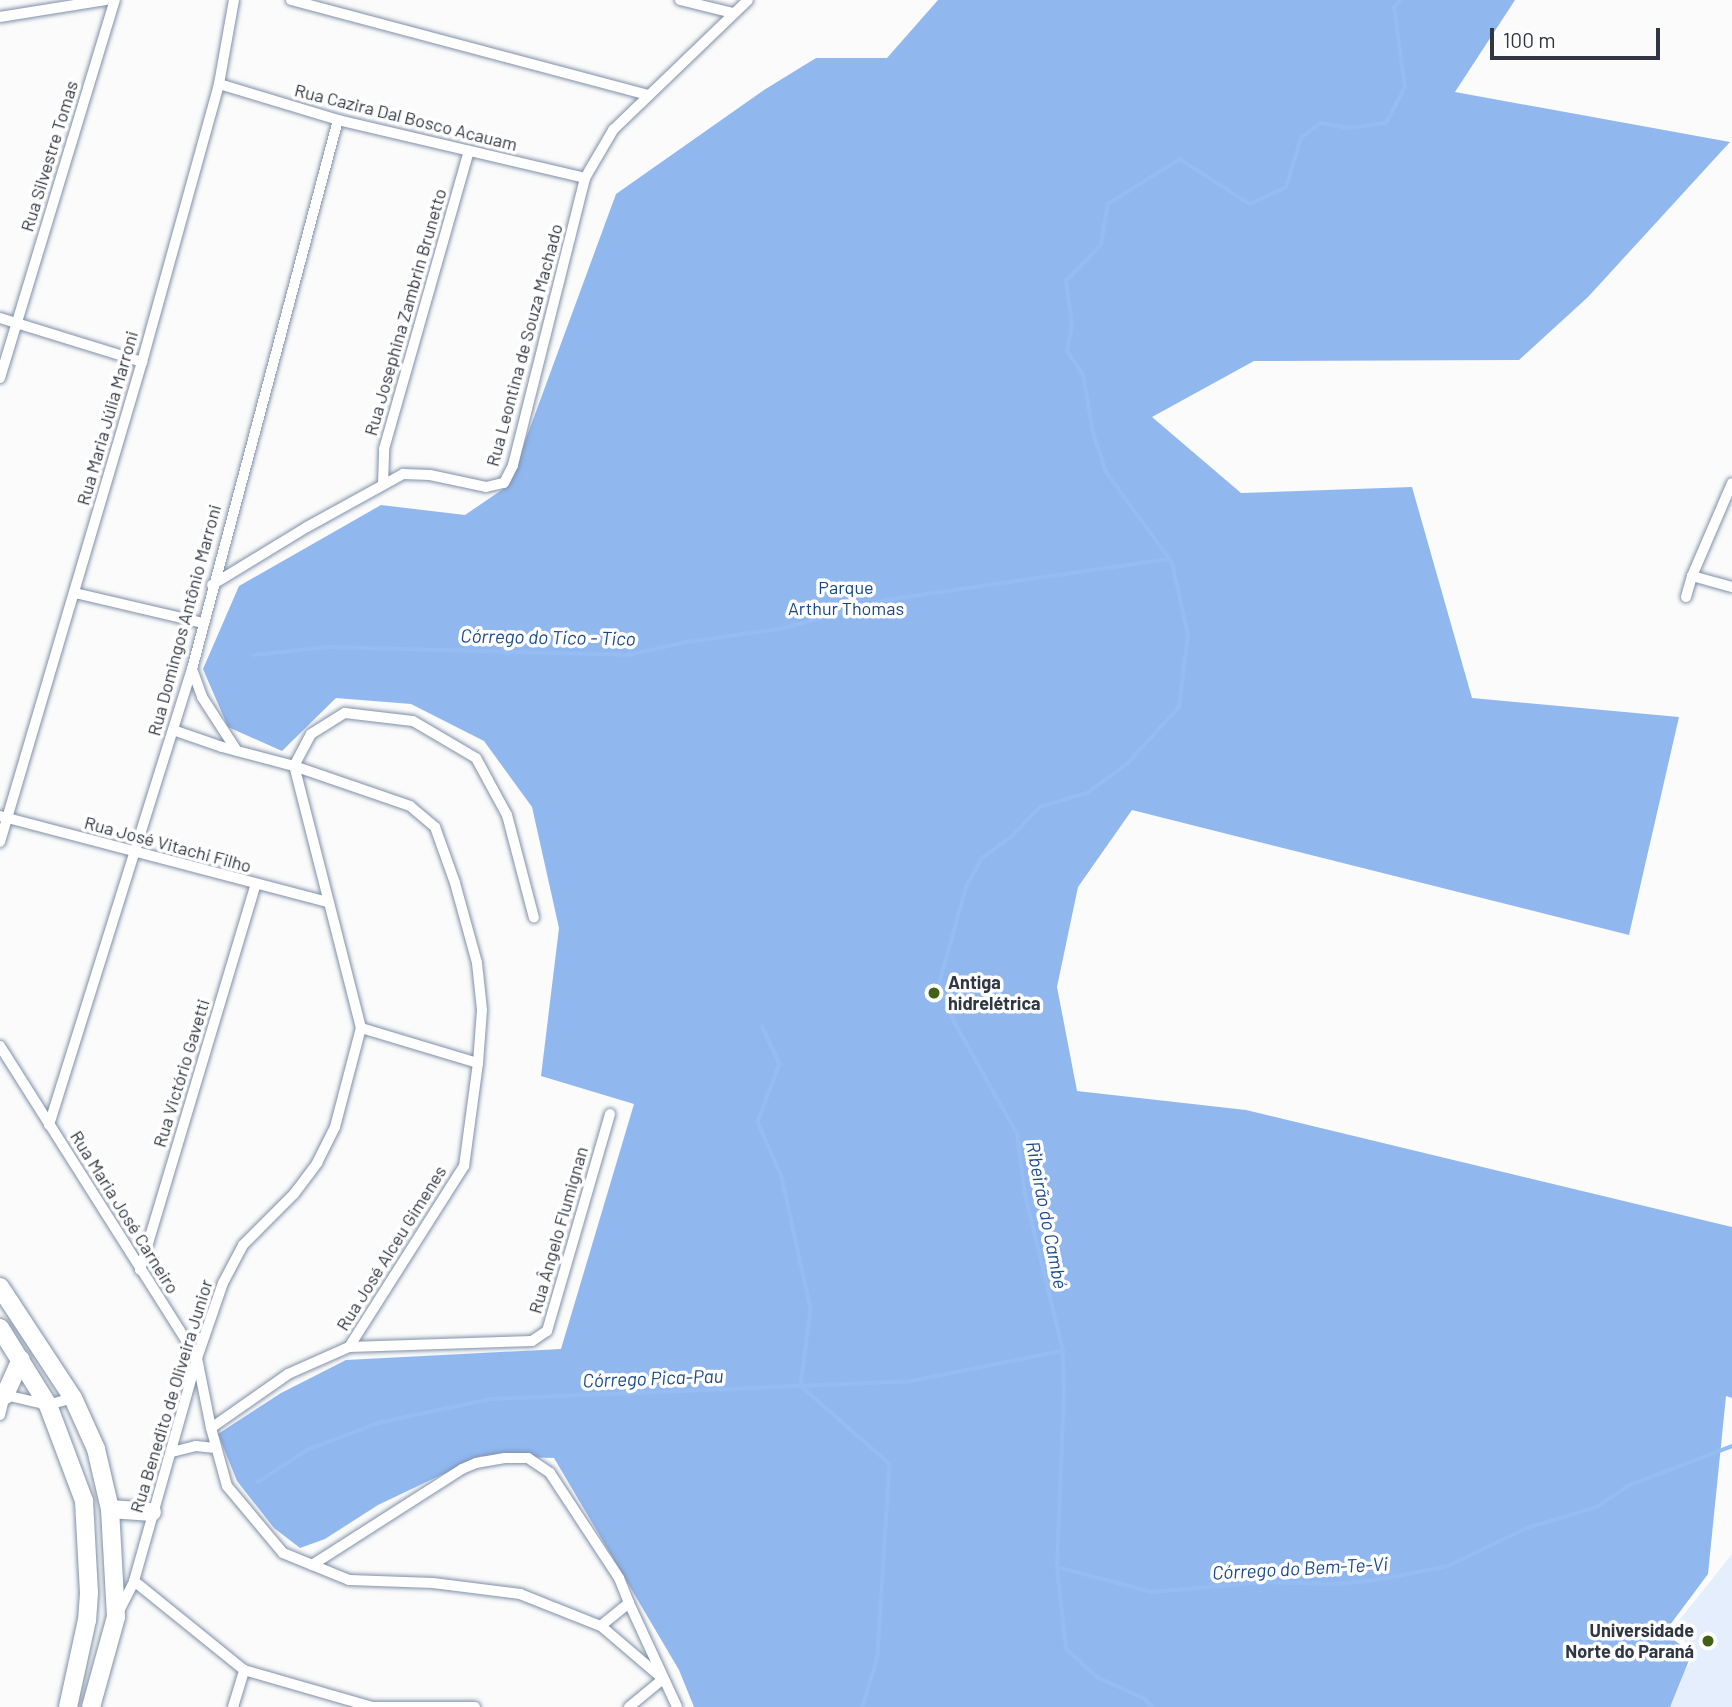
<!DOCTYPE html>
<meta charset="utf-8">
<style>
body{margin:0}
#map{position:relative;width:1732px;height:1707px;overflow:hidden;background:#fbfbfb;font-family:Barlow,sans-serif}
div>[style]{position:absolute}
.built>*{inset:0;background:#e5eefc}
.forest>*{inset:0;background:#91b7ef}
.stream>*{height:3.5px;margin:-1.75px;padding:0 1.75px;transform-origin:1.75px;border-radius:1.75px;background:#96bcf4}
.roads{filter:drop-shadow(0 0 2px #7f90a9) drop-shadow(0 0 2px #7f90a9)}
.minor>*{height:10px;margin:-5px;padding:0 5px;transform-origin:5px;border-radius:5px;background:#fff}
.primary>*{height:18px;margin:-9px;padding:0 9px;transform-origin:9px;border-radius:9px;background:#fff}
.dots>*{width:19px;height:19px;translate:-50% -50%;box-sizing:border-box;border:4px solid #fff;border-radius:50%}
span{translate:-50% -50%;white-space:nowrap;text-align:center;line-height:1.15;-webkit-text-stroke:7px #fff;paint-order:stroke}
.street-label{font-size:18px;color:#303742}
.park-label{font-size:18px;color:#174687}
.poi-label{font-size:18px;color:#303742;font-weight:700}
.left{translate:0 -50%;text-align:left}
.right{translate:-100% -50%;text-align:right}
.water-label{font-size:19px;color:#1c4b8d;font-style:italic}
.scale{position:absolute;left:1490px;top:28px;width:170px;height:32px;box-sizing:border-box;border:4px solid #303742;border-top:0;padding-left:9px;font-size:21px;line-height:24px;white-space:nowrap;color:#303742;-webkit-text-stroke:5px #fff;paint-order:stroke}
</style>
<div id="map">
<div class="built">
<div style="clip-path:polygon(1732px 1554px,1732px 1707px,1661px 1707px,1696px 1654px,1673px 1628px)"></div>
</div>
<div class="forest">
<div style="clip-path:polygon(938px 0,1515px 0,1455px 92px,1730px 142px,1588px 297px,1519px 360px,1254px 361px,1152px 417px,1241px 493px,1412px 487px,1472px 698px,1679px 717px,1629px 935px,1132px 810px,1078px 887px,1057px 987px,1077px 1091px,1246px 1110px,1732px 1227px,1732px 1398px,1726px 1396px,1708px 1574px,1664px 1633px,1692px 1653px,1670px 1707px,694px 1707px,679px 1670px,554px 1458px,481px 1456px,378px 1505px,325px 1539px,300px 1548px,274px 1528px,237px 1481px,218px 1434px,281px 1393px,346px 1360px,561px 1349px,634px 1104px,541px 1076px,559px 928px,532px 807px,484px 741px,411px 704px,336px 698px,282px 751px,228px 727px,203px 669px,239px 586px,381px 505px,465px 515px,509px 485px,616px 194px,764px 90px,816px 58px,887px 58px)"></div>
</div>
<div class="stream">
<div style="left:254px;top:655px;width:74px;rotate:-6.2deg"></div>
<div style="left:328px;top:647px;width:300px;rotate:1.5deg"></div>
<div style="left:628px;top:655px;width:60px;rotate:-12.4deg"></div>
<div style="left:687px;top:642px;width:99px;rotate:-8.1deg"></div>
<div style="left:785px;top:628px;width:104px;rotate:-15.6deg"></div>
<div style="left:885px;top:600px;width:287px;rotate:-8.2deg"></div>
<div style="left:762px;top:1026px;width:42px;rotate:64.7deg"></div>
<div style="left:780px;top:1064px;width:62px;rotate:110.8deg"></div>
<div style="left:758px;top:1122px;width:60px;rotate:66.4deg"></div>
<div style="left:782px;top:1177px;width:135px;rotate:77.6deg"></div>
<div style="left:811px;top:1309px;width:78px;rotate:97.4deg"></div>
<div style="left:801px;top:1386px;width:118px;rotate:41.2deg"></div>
<div style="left:890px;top:1464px;width:193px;rotate:93.6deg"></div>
<div style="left:878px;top:1657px;width:52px;rotate:106.7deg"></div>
<div style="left:258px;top:1482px;width:59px;rotate:-33.1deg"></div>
<div style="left:307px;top:1450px;width:76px;rotate:-20.8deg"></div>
<div style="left:378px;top:1423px;width:115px;rotate:-12.1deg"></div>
<div style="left:490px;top:1399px;width:421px;rotate:-2.4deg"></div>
<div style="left:911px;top:1381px;width:155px;rotate:-11.2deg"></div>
<div style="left:1057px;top:1567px;width:98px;rotate:14.7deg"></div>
<div style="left:1152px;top:1592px;width:113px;rotate:-5.1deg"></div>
<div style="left:1265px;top:1582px;width:72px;rotate:1.6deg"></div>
<div style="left:1337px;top:1584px;width:39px;rotate:-6deg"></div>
<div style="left:1376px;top:1580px;width:73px;rotate:-11deg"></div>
<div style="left:1448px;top:1566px;width:88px;rotate:-25.7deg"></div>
<div style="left:1527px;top:1528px;width:73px;rotate:-16.7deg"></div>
<div style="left:1597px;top:1507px;width:37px;rotate:-34deg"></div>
<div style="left:1628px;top:1486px;width:111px;rotate:-21deg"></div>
<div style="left:1152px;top:1707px;width:11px;rotate:-135deg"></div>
<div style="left:1144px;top:1699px;width:53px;rotate:-155.4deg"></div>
<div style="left:1096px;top:1677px;width:41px;rotate:-137deg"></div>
<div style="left:1066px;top:1649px;width:82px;rotate:-96.3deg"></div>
<div style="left:1057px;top:1567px;width:178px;rotate:-87.7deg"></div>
<div style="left:1064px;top:1389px;width:38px;rotate:-92deg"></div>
<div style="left:1063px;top:1351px;width:161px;rotate:-103.7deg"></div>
<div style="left:1025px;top:1195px;width:62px;rotate:-97.5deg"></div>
<div style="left:1017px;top:1134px;width:126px;rotate:-119.4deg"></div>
<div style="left:955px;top:1024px;width:43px;rotate:-111.8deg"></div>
<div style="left:939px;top:984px;width:101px;rotate:-74.4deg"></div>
<div style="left:966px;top:887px;width:33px;rotate:-61deg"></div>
<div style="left:982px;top:858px;width:37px;rotate:-36deg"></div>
<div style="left:1012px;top:836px;width:40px;rotate:-46deg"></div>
<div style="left:1040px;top:807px;width:49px;rotate:-16.6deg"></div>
<div style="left:1087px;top:793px;width:51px;rotate:-36.2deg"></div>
<div style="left:1128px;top:763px;width:76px;rotate:-47.7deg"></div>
<div style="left:1179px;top:707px;width:73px;rotate:-82.9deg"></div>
<div style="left:1188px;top:635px;width:74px;rotate:-102.5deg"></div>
<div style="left:1172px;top:563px;width:112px;rotate:-126deg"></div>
<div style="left:1106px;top:472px;width:41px;rotate:-108.4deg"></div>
<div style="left:1093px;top:433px;width:59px;rotate:-99.8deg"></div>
<div style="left:1083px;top:375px;width:29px;rotate:-124deg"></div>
<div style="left:1067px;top:351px;width:25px;rotate:-79deg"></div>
<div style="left:1072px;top:326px;width:45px;rotate:-97.6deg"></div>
<div style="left:1066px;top:281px;width:50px;rotate:-45.8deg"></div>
<div style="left:1101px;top:245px;width:42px;rotate:-80.3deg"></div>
<div style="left:1108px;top:204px;width:85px;rotate:-32deg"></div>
<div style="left:1180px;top:159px;width:83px;rotate:32.7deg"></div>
<div style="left:1250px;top:204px;width:40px;rotate:-25deg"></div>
<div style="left:1286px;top:187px;width:51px;rotate:-73deg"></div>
<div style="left:1301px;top:138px;width:25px;rotate:-37deg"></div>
<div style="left:1321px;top:123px;width:28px;rotate:10deg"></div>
<div style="left:1349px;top:128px;width:37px;rotate:-8deg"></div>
<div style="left:1386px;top:123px;width:40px;rotate:-62deg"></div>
<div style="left:1405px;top:88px;width:81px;rotate:-97.8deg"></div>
<div style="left:1394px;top:8px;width:10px;rotate:-53deg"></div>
</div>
<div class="roads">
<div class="minor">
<div style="left:291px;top:0;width:370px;rotate:14.9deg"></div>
<div style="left:680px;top:0;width:55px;rotate:13.8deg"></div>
<div style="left:0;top:17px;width:107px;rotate:-9.1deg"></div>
<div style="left:219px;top:84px;width:124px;rotate:16.8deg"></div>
<div style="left:338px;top:120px;width:254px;rotate:13.2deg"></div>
<div style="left:0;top:318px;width:149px;rotate:17.2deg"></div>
<div style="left:0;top:378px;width:395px;rotate:-73.1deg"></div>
<div style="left:383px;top:484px;width:35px;rotate:-88deg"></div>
<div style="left:384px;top:449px;width:310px;rotate:-74.1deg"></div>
<div style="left:1692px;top:576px;width:41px;rotate:15.4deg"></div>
<div style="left:212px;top:585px;width:111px;rotate:-31.4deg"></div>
<div style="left:307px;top:527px;width:110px;rotate:-28.9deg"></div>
<div style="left:403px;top:474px;width:27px;rotate:2deg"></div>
<div style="left:430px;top:475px;width:57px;rotate:12.1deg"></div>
<div style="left:486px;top:487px;width:18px;rotate:-13deg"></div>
<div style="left:504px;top:483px;width:20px;rotate:-63deg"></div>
<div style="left:513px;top:465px;width:296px;rotate:-75.9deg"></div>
<div style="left:585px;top:178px;width:56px;rotate:-59.7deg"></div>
<div style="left:613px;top:130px;width:187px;rotate:-43.9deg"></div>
<div style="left:75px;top:593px;width:131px;rotate:13.2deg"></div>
<div style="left:1686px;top:597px;width:22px;rotate:-74deg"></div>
<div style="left:1692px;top:576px;width:101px;rotate:-66.7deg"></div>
<div style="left:192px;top:669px;width:30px;rotate:70deg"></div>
<div style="left:202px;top:697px;width:64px;rotate:57.1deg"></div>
<div style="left:173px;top:730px;width:52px;rotate:19.1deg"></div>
<div style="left:222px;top:747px;width:74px;rotate:14.8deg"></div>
<div style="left:294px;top:766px;width:123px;rotate:19deg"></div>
<div style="left:410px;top:806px;width:33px;rotate:40deg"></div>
<div style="left:435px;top:827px;width:59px;rotate:70.3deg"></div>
<div style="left:455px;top:883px;width:83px;rotate:74.6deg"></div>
<div style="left:477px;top:963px;width:47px;rotate:83.9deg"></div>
<div style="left:482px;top:1010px;width:53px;rotate:94.3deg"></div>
<div style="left:478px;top:1063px;width:104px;rotate:97.7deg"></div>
<div style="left:464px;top:1166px;width:214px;rotate:122.4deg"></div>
<div style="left:294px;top:766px;width:36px;rotate:-62deg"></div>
<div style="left:311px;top:734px;width:40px;rotate:-32deg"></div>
<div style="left:345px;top:713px;width:68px;rotate:6.7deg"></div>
<div style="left:413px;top:721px;width:73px;rotate:30.4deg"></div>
<div style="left:476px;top:758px;width:65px;rotate:61.5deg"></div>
<div style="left:507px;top:815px;width:106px;rotate:75.3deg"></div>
<div style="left:0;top:816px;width:339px;rotate:14.7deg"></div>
<div style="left:0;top:842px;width:501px;rotate:-73.52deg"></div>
<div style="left:142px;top:362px;width:288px;rotate:-74.5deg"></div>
<div style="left:219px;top:84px;width:85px;rotate:-79.9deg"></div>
<div style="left:361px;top:1028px;width:122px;rotate:16.7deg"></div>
<div style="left:0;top:1046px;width:369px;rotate:57.7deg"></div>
<div style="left:197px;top:1358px;width:71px;rotate:78.7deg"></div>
<div style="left:211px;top:1428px;width:60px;rotate:74.6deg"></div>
<div style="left:227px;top:1486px;width:87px;rotate:50.1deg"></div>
<div style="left:283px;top:1553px;width:71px;rotate:22.2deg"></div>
<div style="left:349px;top:1580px;width:84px;rotate:2deg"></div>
<div style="left:433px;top:1583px;width:88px;rotate:7.2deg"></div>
<div style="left:520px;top:1594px;width:87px;rotate:21.6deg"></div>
<div style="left:601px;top:1626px;width:82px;rotate:40.5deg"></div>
<div style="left:49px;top:1125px;width:478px;rotate:-72.6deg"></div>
<div style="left:192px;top:669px;width:568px;rotate:-75.11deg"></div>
<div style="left:140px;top:1270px;width:401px;rotate:-73.3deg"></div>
<div style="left:0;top:1415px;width:21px;rotate:-76deg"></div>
<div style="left:5px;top:1395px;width:44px;rotate:13.1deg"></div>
<div style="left:48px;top:1405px;width:26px;rotate:-16deg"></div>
<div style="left:211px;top:1428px;width:94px;rotate:-35deg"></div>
<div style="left:288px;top:1374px;width:67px;rotate:-23.9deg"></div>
<div style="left:349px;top:1347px;width:183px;rotate:-1.9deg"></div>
<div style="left:532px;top:1341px;width:18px;rotate:-34deg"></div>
<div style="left:547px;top:1331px;width:226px;rotate:-73.8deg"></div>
<div style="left:172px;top:1452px;width:25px;rotate:-14deg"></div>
<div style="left:196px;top:1446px;width:19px;rotate:6deg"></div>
<div style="left:312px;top:1565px;width:178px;rotate:-32.6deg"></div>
<div style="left:462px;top:1469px;width:15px;rotate:-23deg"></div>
<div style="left:476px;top:1463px;width:29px;rotate:-10deg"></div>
<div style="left:505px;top:1458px;width:23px"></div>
<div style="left:528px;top:1458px;width:27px;rotate:34deg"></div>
<div style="left:550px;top:1473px;width:126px;rotate:56.7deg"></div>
<div style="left:619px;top:1578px;width:27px;rotate:68deg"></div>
<div style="left:629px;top:1603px;width:36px;rotate:141deg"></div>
<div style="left:134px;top:1581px;width:141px;rotate:39deg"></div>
<div style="left:244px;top:1670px;width:133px;rotate:16.1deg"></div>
<div style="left:372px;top:1707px;width:103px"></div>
<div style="left:629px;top:1603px;width:115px;rotate:65.2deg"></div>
<div style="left:118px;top:1613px;width:36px;rotate:-63deg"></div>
<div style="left:134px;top:1581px;width:232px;rotate:-74.2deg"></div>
<div style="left:197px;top:1358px;width:79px;rotate:-70.9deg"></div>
<div style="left:223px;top:1283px;width:43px;rotate:-62.2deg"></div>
<div style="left:243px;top:1245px;width:72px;rotate:-45deg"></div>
<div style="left:294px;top:1194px;width:39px;rotate:-53deg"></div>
<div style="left:317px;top:1163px;width:40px;rotate:-63.4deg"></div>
<div style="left:335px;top:1127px;width:102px;rotate:-75.3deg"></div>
<div style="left:361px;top:1028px;width:270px;rotate:-104.3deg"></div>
<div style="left:233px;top:1707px;width:39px;rotate:-73deg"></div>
<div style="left:629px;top:1707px;width:44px;rotate:-39.5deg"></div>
</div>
<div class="primary">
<div style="left:0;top:1287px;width:133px;rotate:56.7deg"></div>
<div style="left:73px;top:1398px;width:56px;rotate:65.7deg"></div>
<div style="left:96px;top:1449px;width:62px;rotate:76.9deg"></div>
<div style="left:110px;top:1509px;width:108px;rotate:86.8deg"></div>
<div style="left:116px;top:1617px;width:93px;rotate:105.5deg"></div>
<div style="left:0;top:1328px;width:91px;rotate:58.1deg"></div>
<div style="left:48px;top:1405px;width:103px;rotate:69.4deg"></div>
<div style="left:84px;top:1501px;width:92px;rotate:86.9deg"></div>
<div style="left:89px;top:1593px;width:27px;rotate:94deg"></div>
<div style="left:87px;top:1620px;width:89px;rotate:102.3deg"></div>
<div style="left:5px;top:1395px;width:39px;rotate:-66deg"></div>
<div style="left:110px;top:1509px;width:42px;rotate:4.1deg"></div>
</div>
</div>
<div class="dots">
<div style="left:934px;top:993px;background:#416116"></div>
<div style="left:1708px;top:1641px;background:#416116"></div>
</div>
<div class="street-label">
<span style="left:406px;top:117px;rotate:14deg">Rua Cazira Dal Bosco Acauam</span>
<span style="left:49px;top:156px;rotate:-73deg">Rua Silvestre Tomas</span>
<span style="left:405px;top:312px;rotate:-74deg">Rua Josephina Zambrin Brunetto</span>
<span style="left:524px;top:345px;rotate:-75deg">Rua Leontina de Souza Machado</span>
<span style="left:107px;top:418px;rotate:-74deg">Rua Maria Júlia Marroni</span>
<span style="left:184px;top:620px;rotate:-75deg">Rua Domingos Antônio Marroni</span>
<span style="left:168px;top:844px;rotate:15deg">Rua José Vitachi Filho</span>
<span style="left:181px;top:1073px;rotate:-73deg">Rua Victório Gavetti</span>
<span style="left:125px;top:1212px;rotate:58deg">Rua Maria José Carneiro</span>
<span style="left:558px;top:1230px;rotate:-74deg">Rua Ângelo Flumignan</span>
<span style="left:391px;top:1248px;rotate:-58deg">Rua José Alceu Gimenes</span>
<span style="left:171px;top:1396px;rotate:-73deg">Rua Benedito de Oliveira Junior</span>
</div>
<div class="park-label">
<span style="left:846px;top:598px">Parque<br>Arthur Thomas</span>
</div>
<div class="poi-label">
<span class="left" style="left:948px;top:993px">Antiga<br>hidrelétrica</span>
<span class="right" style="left:1694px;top:1641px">Universidade<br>Norte do Paraná</span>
</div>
<div class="water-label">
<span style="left:548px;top:637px;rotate:1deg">Córrego do Tico - Tico</span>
<span style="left:1047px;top:1215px;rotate:79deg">Ribeirão do Cambé</span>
<span style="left:653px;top:1378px;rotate:-2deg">Córrego Pica-Pau</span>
<span style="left:1300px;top:1568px;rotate:-3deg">Córrego do Bem-Te-Vi</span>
</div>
<div class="scale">100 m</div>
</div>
